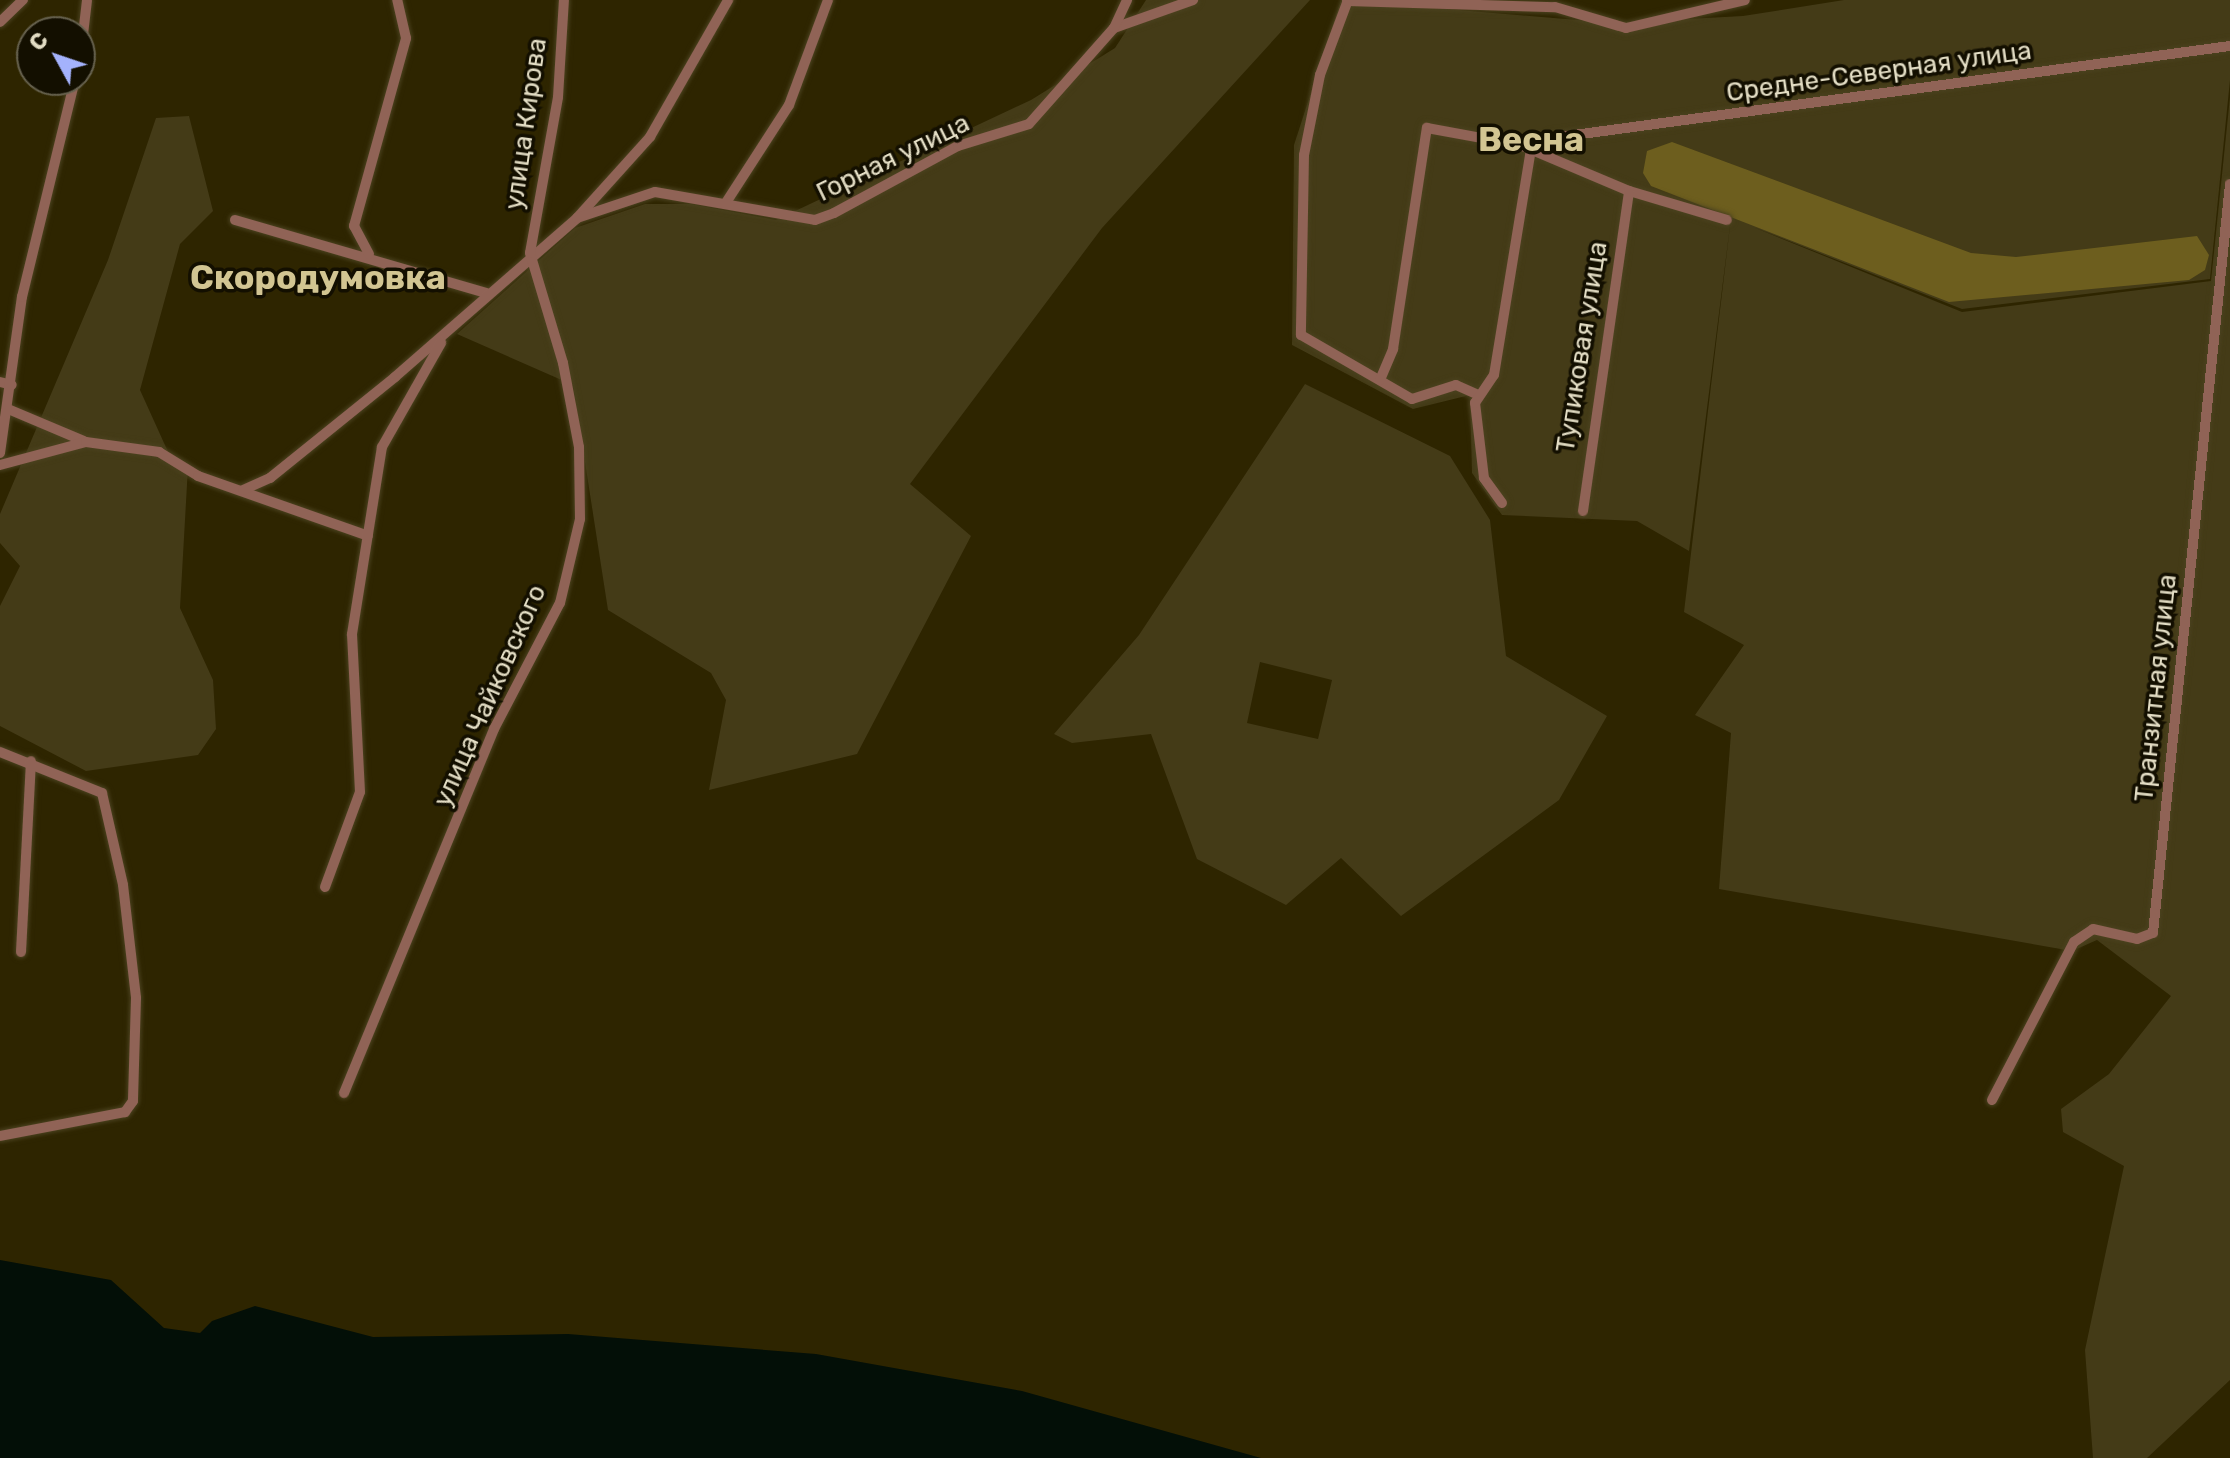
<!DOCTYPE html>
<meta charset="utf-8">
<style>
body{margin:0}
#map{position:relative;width:2230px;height:1458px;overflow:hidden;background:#2e2500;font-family:Rubik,sans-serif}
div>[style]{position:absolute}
.green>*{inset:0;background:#443b17}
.forest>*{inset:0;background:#6d5e1e}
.water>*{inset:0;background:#030f07}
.roads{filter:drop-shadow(0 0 2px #4b421f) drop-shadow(0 0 2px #4b421f)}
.street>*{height:10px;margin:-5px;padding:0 5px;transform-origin:5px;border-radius:5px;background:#906356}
span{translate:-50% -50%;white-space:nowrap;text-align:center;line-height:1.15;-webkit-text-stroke:7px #130f00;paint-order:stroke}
.street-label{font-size:26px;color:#e3ddc4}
.district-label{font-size:34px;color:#d2c592;font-weight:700}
.north{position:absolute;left:16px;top:16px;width:80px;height:80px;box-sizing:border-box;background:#130f00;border:2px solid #66614e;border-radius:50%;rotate:310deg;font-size:22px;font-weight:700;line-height:32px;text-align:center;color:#e3ddc4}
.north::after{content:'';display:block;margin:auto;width:28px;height:36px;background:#a4b2fc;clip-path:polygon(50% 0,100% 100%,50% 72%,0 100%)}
</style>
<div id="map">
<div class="green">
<div style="clip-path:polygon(1146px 0,1310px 0,1102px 228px,910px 484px,971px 536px,857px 754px,709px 790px,726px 700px,711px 673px,608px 610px,573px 385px,457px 334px,575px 228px,645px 204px,691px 204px,776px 220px,1031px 100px,1115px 48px)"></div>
<div style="clip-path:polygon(1341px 0,1613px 23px,1743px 16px,1844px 0,2230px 0,2230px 80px,2210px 279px,1962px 309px,1753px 227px,1962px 312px,2211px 281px,2230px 97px,2230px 1380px,2147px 1458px,2093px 1458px,2085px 1350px,2124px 1166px,2063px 1132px,2061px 1109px,2109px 1074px,2171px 996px,2097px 940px,2072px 951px,1719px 889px,1731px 733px,1695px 715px,1744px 645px,1684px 612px,1731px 218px,1689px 551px,1637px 521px,1502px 515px,1472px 473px,1470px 395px,1413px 409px,1292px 345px,1294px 145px)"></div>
<div style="clip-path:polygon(189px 116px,213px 211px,180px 244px,140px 390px,169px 454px,188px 467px,180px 608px,213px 680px,216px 729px,198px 755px,86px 771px,0 726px,0 606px,20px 566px,0 543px,0 514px,108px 260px,156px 118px)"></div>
<div style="clip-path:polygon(evenodd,1305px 384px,1450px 456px,1490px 520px,1506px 656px,1607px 716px,1559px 800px,1401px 916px,1341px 858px,1286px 905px,1197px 859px,1151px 734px,1072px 743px,1054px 734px,1139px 635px,1305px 384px,1260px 662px,1332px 680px,1318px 739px,1247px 723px,1260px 662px)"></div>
</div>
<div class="forest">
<div style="clip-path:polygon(1672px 142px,1971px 253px,2016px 257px,2197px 236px,2209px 255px,2205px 270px,2189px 280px,1949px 302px,1651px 186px,1643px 173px,1647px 151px)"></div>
</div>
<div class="water">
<div style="clip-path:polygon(0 1260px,111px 1280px,164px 1328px,200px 1333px,212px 1321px,255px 1306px,373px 1337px,568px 1334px,816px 1354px,1022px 1391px,1261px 1458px,0 1458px)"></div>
</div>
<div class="roads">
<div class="street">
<div style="left:1348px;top:0;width:80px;rotate:110.5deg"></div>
<div style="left:1320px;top:75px;width:82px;rotate:101.3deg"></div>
<div style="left:1304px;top:155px;width:180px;rotate:91deg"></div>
<div style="left:1301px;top:335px;width:128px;rotate:30deg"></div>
<div style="left:1412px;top:399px;width:46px;rotate:-17.7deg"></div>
<div style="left:1456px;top:385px;width:24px;rotate:24deg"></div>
<div style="left:1347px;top:1px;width:208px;rotate:1.7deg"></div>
<div style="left:1555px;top:7px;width:74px;rotate:16.5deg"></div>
<div style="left:1626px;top:28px;width:122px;rotate:-13.2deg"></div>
<div style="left:0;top:22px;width:32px;rotate:-44deg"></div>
<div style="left:1114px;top:28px;width:84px;rotate:-19.5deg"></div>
<div style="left:80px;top:60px;width:60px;rotate:-83.3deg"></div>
<div style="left:1541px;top:153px;width:19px;rotate:-54deg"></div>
<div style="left:1552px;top:138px;width:684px;rotate:-7.73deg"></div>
<div style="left:727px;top:201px;width:114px;rotate:-57.1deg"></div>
<div style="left:789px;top:105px;width:112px;rotate:-69.6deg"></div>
<div style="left:578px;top:217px;width:108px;rotate:-48deg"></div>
<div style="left:650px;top:137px;width:158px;rotate:-60.3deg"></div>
<div style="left:235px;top:220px;width:262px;rotate:16.2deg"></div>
<div style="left:369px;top:254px;width:32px;rotate:-118deg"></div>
<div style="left:354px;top:226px;width:195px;rotate:-74.5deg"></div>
<div style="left:406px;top:38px;width:39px;rotate:-103deg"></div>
<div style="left:1380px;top:380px;width:34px;rotate:-67deg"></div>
<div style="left:1393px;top:349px;width:224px;rotate:-81.3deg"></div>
<div style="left:1427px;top:128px;width:95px;rotate:10.4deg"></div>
<div style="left:1520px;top:145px;width:118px;rotate:22.9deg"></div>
<div style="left:1629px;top:191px;width:102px;rotate:16.5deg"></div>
<div style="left:0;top:382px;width:12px;rotate:14deg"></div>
<div style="left:8px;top:409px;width:82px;rotate:22.8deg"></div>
<div style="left:0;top:453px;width:158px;rotate:-82deg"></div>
<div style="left:22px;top:297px;width:223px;rotate:-76.3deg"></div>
<div style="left:0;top:465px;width:89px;rotate:-15deg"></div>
<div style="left:86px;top:442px;width:74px;rotate:7.8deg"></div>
<div style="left:159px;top:452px;width:46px;rotate:31.6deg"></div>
<div style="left:198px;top:476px;width:180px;rotate:19.4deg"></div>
<div style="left:243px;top:490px;width:30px;rotate:-24deg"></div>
<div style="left:270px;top:478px;width:161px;rotate:-38.9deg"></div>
<div style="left:395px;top:377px;width:242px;rotate:-41.1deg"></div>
<div style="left:577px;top:218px;width:82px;rotate:-18.4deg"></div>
<div style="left:655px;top:192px;width:162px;rotate:9.9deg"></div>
<div style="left:815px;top:220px;width:20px;rotate:-20deg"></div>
<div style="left:834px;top:213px;width:141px;rotate:-28.4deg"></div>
<div style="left:958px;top:146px;width:74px;rotate:-17.2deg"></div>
<div style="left:1029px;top:124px;width:128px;rotate:-48.5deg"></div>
<div style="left:1114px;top:28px;width:31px;rotate:-65deg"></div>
<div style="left:1502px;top:503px;width:31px;rotate:-126deg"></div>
<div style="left:1484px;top:478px;width:76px;rotate:-96.8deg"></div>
<div style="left:1475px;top:403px;width:34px;rotate:-56deg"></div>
<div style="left:1494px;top:375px;width:229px;rotate:-80.7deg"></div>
<div style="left:1583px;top:511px;width:323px;rotate:-81.8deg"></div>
<div style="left:0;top:752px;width:110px;rotate:21.9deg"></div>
<div style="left:102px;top:793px;width:94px;rotate:77.1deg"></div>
<div style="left:123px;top:885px;width:114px;rotate:83.4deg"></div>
<div style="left:136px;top:998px;width:103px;rotate:91.7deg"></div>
<div style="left:133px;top:1101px;width:14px;rotate:126deg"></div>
<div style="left:125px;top:1112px;width:127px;rotate:169.1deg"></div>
<div style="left:325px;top:887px;width:101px;rotate:-69.8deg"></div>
<div style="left:360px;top:792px;width:158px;rotate:-92.9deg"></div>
<div style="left:352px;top:634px;width:189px;rotate:-80.9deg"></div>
<div style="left:382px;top:447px;width:120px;rotate:-60.4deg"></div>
<div style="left:21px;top:952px;width:191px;rotate:-87deg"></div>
<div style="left:344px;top:1093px;width:394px;rotate:-67.6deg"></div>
<div style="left:494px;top:729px;width:142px;rotate:-62.4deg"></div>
<div style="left:560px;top:603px;width:86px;rotate:-76.6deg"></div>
<div style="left:580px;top:519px;width:72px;rotate:-90.8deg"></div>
<div style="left:579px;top:447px;width:86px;rotate:-100.8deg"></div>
<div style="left:563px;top:363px;width:115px;rotate:-106.7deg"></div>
<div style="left:530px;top:253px;width:158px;rotate:-79.8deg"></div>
<div style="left:558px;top:97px;width:97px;rotate:-86.5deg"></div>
<div style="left:1992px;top:1100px;width:178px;rotate:-62.6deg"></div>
<div style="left:2074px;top:942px;width:23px;rotate:-34deg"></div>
<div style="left:2093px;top:929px;width:45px;rotate:12.8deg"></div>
<div style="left:2137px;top:939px;width:17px;rotate:-21deg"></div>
<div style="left:2153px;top:933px;width:753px;rotate:-84.13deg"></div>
</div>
</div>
<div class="street-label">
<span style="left:1879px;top:72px;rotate:-8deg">Средне-Северная улица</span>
<span style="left:526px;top:124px;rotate:-82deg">улица Кирова</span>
<span style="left:893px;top:158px;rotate:-26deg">Горная улица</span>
<span style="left:1582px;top:347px;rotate:-81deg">Тупиковая улица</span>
<span style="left:2156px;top:688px;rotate:-84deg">Транзитная улица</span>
<span style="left:490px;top:696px;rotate:-66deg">улица Чайковского</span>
</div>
<div class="district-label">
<span style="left:1531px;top:140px">Весна</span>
<span style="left:318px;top:278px">Скородумовка</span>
</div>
<div class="north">С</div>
</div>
